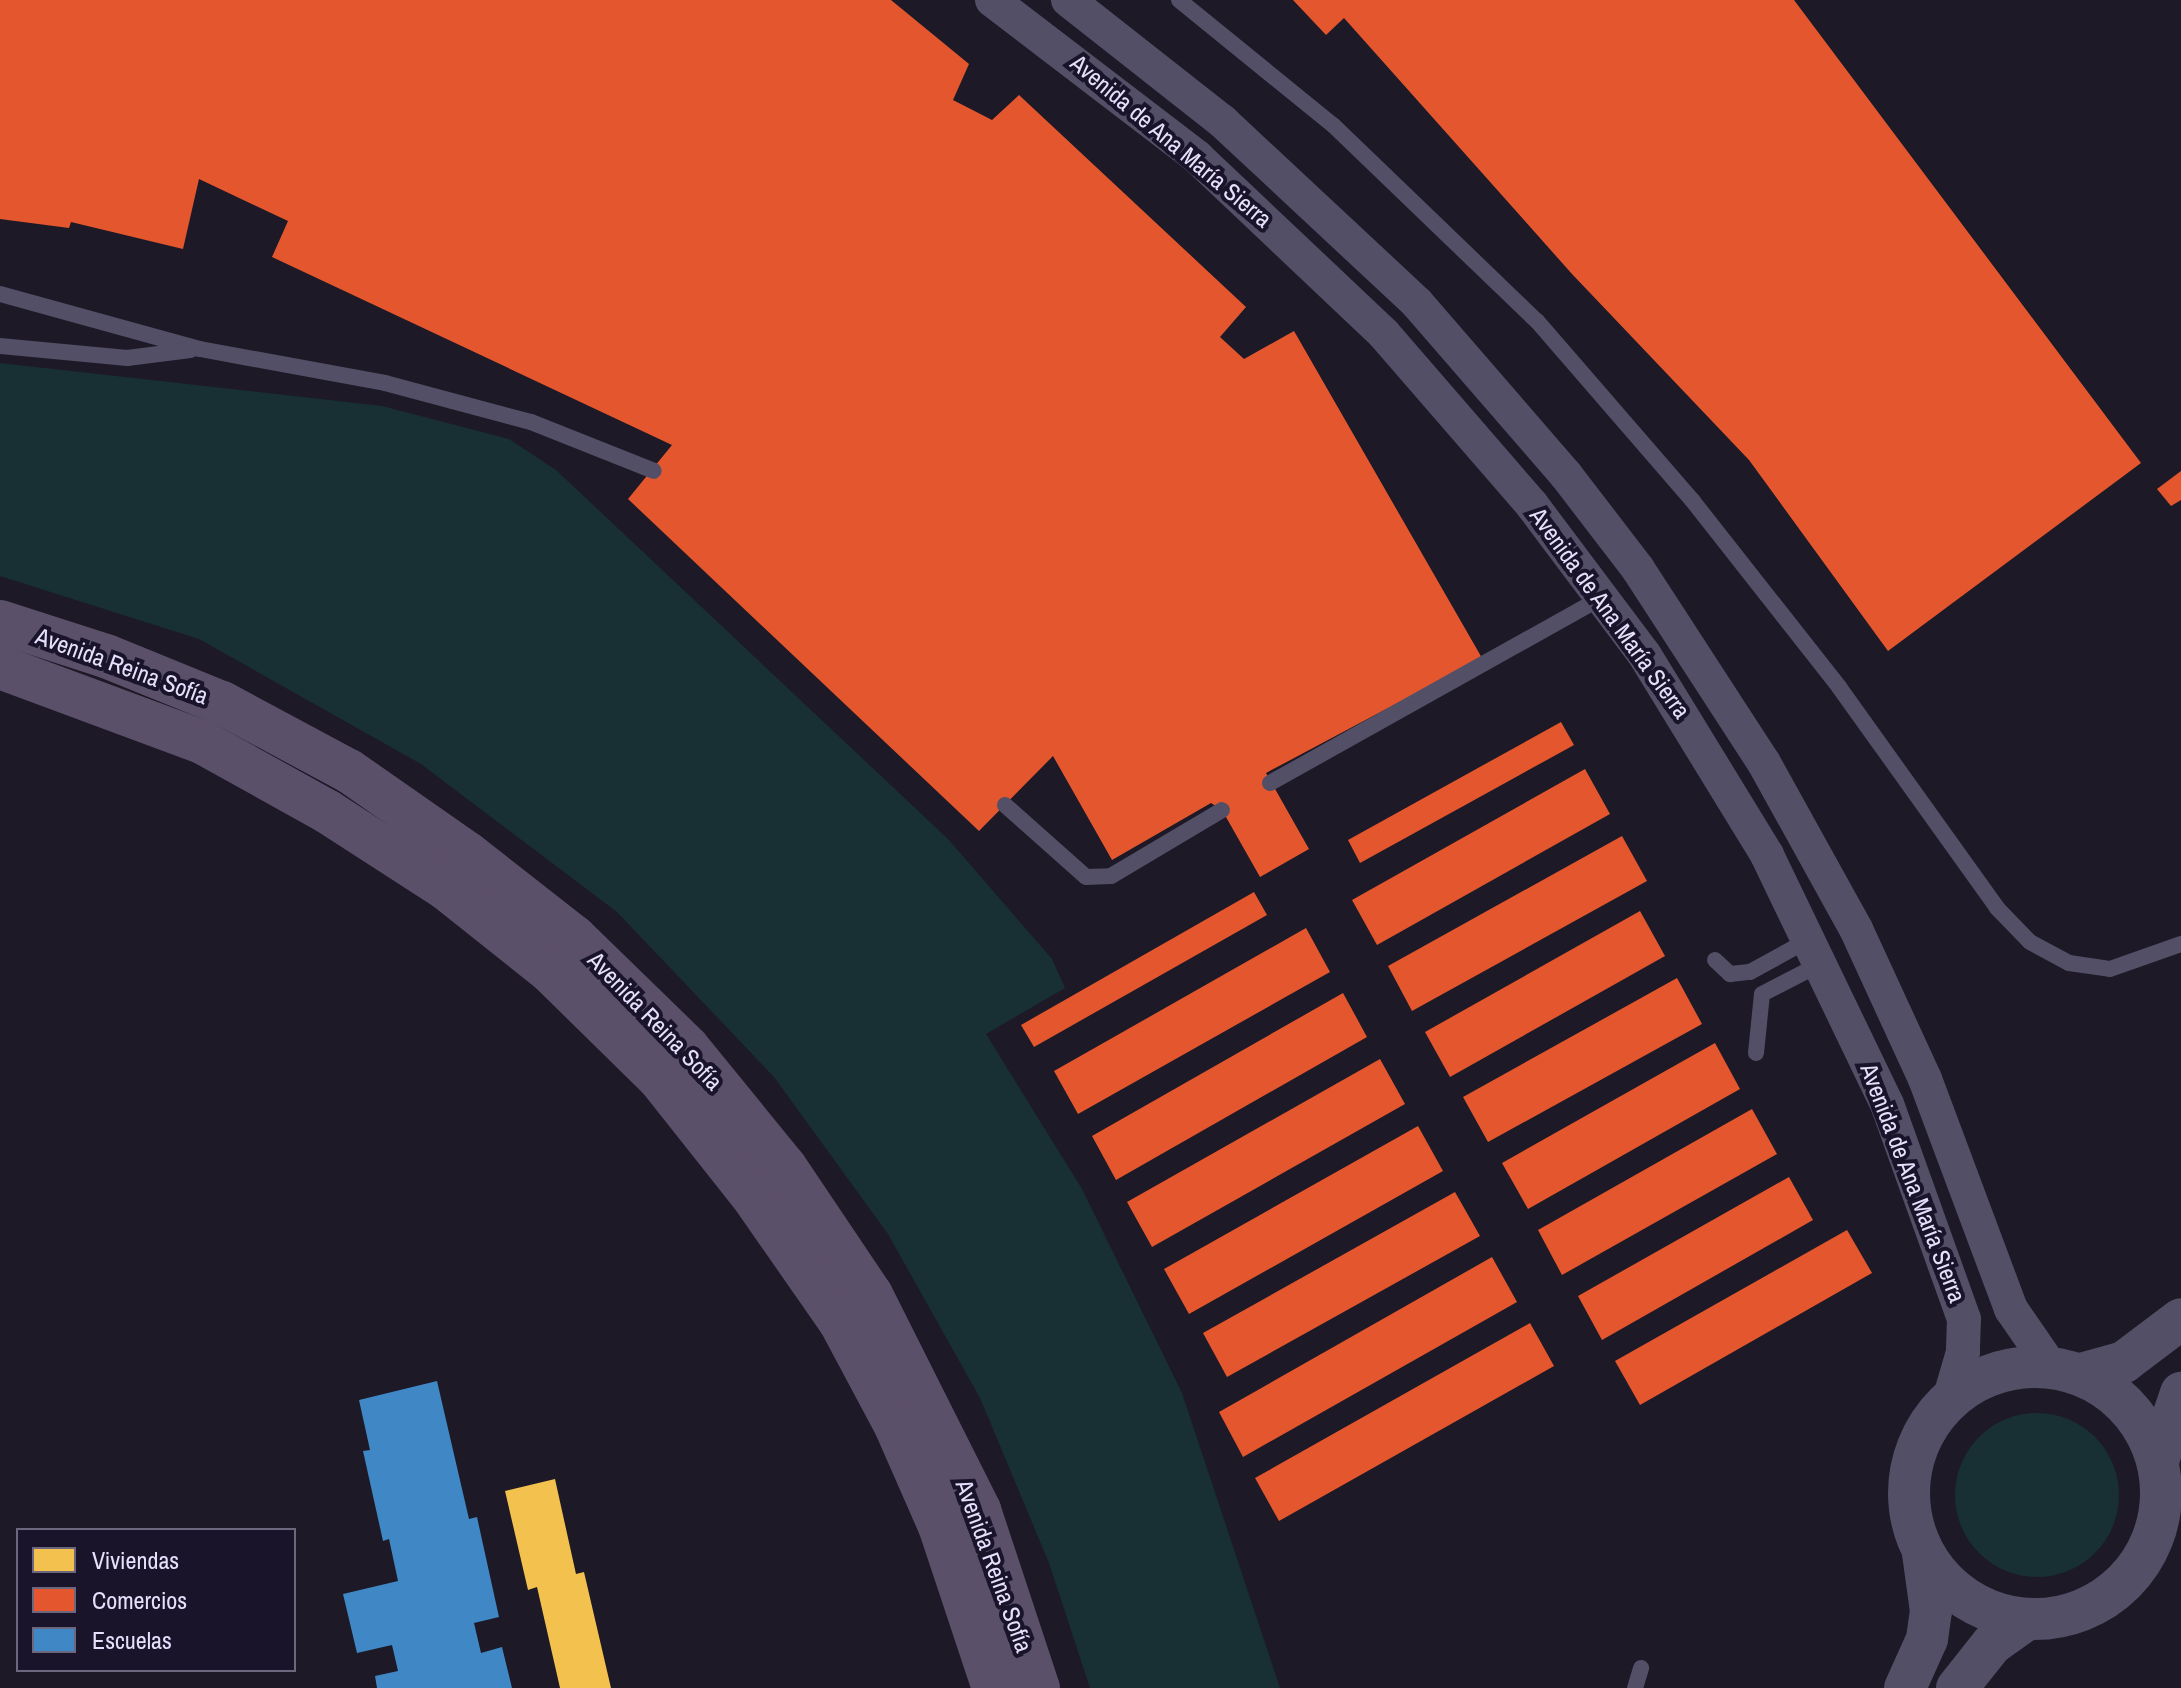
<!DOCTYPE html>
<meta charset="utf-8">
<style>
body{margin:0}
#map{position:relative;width:2181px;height:1688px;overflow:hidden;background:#1d1926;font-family:"Archivo Narrow",sans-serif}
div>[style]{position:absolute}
.green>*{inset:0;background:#183033}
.round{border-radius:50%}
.homes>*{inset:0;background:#f2c14e}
.shops>*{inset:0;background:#e4572e}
.schools>*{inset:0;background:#3f88c5}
.service>*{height:16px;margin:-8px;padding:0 8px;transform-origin:8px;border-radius:8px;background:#524f66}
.minor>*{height:34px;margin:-17px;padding:0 17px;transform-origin:17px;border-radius:17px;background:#524f66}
.tertiary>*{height:42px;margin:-21px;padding:0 21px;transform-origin:21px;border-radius:21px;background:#524f66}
.tertiary>.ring{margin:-21px;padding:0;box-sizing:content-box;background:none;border:42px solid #524f66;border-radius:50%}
.primary>*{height:44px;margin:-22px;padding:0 22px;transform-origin:22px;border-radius:22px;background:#5b506a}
span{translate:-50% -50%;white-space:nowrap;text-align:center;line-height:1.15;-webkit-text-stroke:8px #1a142b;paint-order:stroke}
.street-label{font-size:24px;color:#e6e0fd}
.legend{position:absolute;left:16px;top:1528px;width:280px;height:144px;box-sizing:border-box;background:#1a142b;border:2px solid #6c667f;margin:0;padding:10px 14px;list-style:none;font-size:24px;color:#e6e0fd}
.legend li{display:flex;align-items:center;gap:16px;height:40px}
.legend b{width:40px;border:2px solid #6c667f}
</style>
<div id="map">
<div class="green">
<div style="clip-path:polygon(0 363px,382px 406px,509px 439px,556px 470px,948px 839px,1052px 959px,1065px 988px,986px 1034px,1082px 1189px,1182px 1393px,1280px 1688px,1090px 1688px,1049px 1563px,980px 1398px,888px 1234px,774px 1077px,617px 912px,421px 764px,199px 639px,0 576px)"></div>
<div class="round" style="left:1955px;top:1413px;width:164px;height:164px"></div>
</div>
<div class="homes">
<div style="clip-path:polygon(555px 1479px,576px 1574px,584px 1572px,611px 1688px,560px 1688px,537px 1587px,528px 1590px,505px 1491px)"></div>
</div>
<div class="shops">
<div style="clip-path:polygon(0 0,891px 0,969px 64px,953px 100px,992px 120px,1019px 95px,1246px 307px,1220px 337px,1244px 359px,1294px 331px,1482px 658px,1266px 773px,1309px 849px,1260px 877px,1222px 810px,1211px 803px,1112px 860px,1053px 756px,979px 831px,628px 499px,672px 445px,272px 257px,288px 221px,199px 179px,183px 249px,71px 222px,69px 228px,0 219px)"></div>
<div style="clip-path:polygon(1293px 0,1794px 0,2141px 463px,1888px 651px,1749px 460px,1572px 274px,1344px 18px,1326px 35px)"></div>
<div style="clip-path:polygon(2181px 471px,2181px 500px,2171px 506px,2157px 489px)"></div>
<div style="clip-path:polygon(1561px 722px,1574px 745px,1360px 863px,1348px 840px)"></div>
<div style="clip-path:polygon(1585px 769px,1610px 814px,1377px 945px,1352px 900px)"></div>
<div style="clip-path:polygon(1622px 836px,1647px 881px,1412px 1011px,1388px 966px)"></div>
<div style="clip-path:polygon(1254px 892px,1267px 915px,1034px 1047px,1021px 1025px)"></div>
<div style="clip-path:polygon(1640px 911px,1665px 956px,1450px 1077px,1425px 1032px)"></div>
<div style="clip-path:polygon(1306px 928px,1330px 972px,1078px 1114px,1054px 1071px)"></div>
<div style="clip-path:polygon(1677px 978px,1702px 1024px,1488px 1142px,1463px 1097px)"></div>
<div style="clip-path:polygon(1343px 993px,1367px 1037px,1116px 1180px,1092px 1136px)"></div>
<div style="clip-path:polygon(1715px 1043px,1740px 1089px,1528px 1209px,1502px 1163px)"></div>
<div style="clip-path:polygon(1380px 1059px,1405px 1104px,1152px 1247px,1127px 1202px)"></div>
<div style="clip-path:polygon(1752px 1109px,1777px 1154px,1562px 1275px,1538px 1230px)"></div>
<div style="clip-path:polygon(1418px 1126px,1443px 1171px,1189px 1314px,1164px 1269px)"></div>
<div style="clip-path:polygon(1789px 1177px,1813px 1220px,1602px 1340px,1578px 1296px)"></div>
<div style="clip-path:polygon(1455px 1192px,1480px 1236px,1227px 1377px,1203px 1333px)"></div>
<div style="clip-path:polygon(1847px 1230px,1872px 1273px,1640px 1405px,1615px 1361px)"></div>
<div style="clip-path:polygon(1492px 1257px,1517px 1302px,1243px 1457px,1219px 1412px)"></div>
<div style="clip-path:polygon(1530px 1323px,1554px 1366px,1279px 1521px,1255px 1478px)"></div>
</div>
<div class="schools">
<div style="clip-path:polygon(437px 1381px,469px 1519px,477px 1517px,499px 1617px,474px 1623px,481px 1653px,502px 1647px,512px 1688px,377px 1688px,375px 1676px,398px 1671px,392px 1645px,357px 1653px,343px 1594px,398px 1581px,389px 1539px,383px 1541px,363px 1451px,370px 1450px,359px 1400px)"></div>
</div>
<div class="service">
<div style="left:1179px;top:0;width:198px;rotate:39.1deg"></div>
<div style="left:1333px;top:125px;width:283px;rotate:43.9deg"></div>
<div style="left:1537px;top:321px;width:237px;rotate:49.1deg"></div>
<div style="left:1692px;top:500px;width:238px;rotate:51.8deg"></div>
<div style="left:1839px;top:687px;width:272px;rotate:54.4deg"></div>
<div style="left:1997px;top:908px;width:47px;rotate:45.9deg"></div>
<div style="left:2030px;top:942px;width:44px;rotate:28.3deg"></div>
<div style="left:2069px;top:963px;width:41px;rotate:8.3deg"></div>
<div style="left:2110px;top:969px;width:75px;rotate:-19.4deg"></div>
<div style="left:0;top:294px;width:207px;rotate:15.4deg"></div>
<div style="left:200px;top:349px;width:188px;rotate:10.4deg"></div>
<div style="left:385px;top:383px;width:151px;rotate:15deg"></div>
<div style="left:531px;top:422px;width:132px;rotate:21.7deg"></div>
<div style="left:0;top:346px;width:128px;rotate:5.4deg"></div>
<div style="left:127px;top:358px;width:64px;rotate:-7.2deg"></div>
<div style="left:1270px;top:783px;width:381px;rotate:-29.2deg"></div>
<div style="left:1005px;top:805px;width:108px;rotate:41.6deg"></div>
<div style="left:1086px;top:877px;width:25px;rotate:-2deg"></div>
<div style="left:1111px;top:876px;width:129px;rotate:-30.7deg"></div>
<div style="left:1715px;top:960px;width:21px;rotate:43deg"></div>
<div style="left:1730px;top:974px;width:20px;rotate:-6deg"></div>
<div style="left:1750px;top:972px;width:68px;rotate:-28.8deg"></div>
<div style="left:1756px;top:1053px;width:59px;rotate:-84.2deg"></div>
<div style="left:1762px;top:994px;width:68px;rotate:-27.3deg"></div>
<div style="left:1635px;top:1688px;width:21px;rotate:-73deg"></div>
</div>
<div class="minor">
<div style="left:992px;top:0;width:258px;rotate:37.4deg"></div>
<div style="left:1197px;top:157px;width:257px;rotate:43.4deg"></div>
<div style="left:1384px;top:334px;width:226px;rotate:49.1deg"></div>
<div style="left:1532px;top:505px;width:186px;rotate:53.1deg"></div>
<div style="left:1644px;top:654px;width:236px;rotate:58.5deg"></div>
<div style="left:1767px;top:855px;width:276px;rotate:64.3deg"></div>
<div style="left:1887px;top:1104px;width:228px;rotate:70.3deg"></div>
<div style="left:1964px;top:1319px;width:33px;rotate:92deg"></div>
<div style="left:1963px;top:1352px;width:50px;rotate:106.3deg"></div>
<div style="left:1068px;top:0;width:196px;rotate:38.2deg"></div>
<div style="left:1222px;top:121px;width:267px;rotate:43deg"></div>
<div style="left:1417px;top:303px;width:228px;rotate:49.1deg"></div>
<div style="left:1566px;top:475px;width:118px;rotate:52.5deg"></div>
<div style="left:1638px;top:569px;width:231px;rotate:57deg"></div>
<div style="left:1764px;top:763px;width:190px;rotate:61deg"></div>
<div style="left:1856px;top:929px;width:165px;rotate:65.3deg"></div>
<div style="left:1925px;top:1079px;width:246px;rotate:69.5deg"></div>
<div style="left:2011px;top:1309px;width:70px;rotate:55.4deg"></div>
</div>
<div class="tertiary">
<div class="ring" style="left:1909px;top:1367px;width:210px;height:210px"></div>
<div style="left:2081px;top:1374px;width:45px;rotate:-15.6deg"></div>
<div style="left:2124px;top:1362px;width:71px;rotate:-37deg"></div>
<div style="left:2158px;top:1461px;width:72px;rotate:-71.3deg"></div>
<div style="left:1905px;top:1688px;width:54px;rotate:-65.8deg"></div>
<div style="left:1927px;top:1639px;width:28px;rotate:-82deg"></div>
<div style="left:1931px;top:1611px;width:59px;rotate:-97.9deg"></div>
<div style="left:1957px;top:1688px;width:56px;rotate:-51.5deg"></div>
<div style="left:1992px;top:1644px;width:42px;rotate:-35.2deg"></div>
</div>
<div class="primary">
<div style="left:0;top:622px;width:111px;rotate:17.8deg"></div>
<div style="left:106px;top:656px;width:125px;rotate:22.1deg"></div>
<div style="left:222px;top:703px;width:144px;rotate:28.2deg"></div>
<div style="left:349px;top:771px;width:145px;rotate:34.9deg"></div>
<div style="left:468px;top:854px;width:135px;rotate:38.1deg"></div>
<div style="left:574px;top:937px;width:158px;rotate:44.2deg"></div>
<div style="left:687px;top:1047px;width:155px;rotate:50.8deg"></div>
<div style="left:785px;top:1167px;width:154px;rotate:56.1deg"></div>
<div style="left:871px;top:1295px;width:241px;rotate:63.3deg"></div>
<div style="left:979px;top:1510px;width:188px;rotate:71.7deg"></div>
<div style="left:0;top:667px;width:218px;rotate:20.4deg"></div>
<div style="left:204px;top:743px;width:142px;rotate:29.1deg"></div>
<div style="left:328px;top:812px;width:142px;rotate:32.9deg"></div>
<div style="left:447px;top:889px;width:130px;rotate:38.5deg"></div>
<div style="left:549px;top:970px;width:156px;rotate:44.5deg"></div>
<div style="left:660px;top:1079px;width:148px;rotate:51.6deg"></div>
<div style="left:752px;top:1195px;width:154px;rotate:55.1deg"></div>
<div style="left:840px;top:1321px;width:119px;rotate:61.9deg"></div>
<div style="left:896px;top:1426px;width:109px;rotate:66.3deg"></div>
<div style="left:940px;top:1526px;width:171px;rotate:71.6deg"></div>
</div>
<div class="street-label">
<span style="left:1171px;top:141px;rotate:40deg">Avenida de Ana María Sierra</span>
<span style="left:1610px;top:613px;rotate:54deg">Avenida de Ana María Sierra</span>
<span style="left:122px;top:666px;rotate:20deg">Avenida Reina Sofía</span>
<span style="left:655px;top:1021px;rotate:46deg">Avenida Reina Sofía</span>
<span style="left:1913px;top:1183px;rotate:69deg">Avenida de Ana María Sierra</span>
<span style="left:994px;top:1566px;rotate:70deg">Avenida Reina Sofía</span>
</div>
<ul class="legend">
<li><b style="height:22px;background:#f2c14e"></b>Viviendas</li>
<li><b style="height:22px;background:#e4572e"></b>Comercios</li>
<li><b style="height:22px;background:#3f88c5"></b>Escuelas</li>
</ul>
</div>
